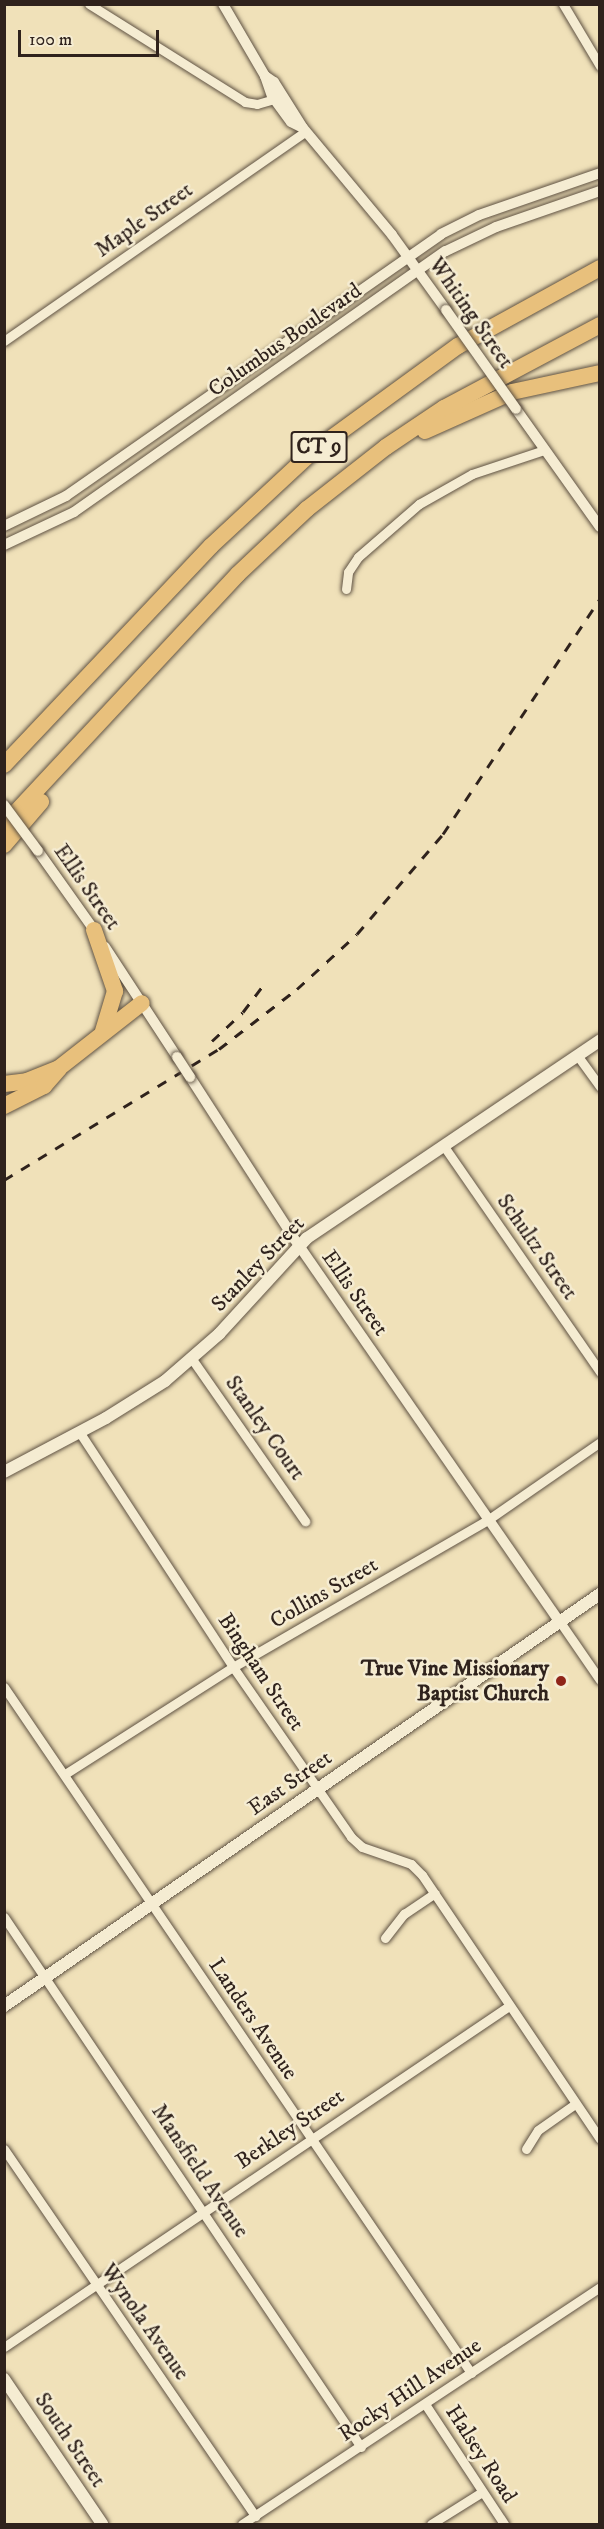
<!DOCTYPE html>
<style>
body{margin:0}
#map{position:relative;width:604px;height:2529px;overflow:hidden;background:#f0e1b9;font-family:"IM FELL DW Pica",serif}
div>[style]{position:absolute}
.roads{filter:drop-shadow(0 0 2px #5f5243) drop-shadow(0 0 2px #5f5243)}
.minor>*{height:9px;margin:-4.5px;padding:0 4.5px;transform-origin:4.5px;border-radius:4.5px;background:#f5ecd2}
.tertiary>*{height:10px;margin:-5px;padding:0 5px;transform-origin:5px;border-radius:5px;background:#f5ecd2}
.secondary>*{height:12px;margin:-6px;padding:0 6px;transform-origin:6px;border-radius:6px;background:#f5ecd2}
.motorway>*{height:16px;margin:-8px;padding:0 8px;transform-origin:8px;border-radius:8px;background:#e8c07c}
.rail>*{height:3px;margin-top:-1.5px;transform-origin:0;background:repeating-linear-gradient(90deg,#2f221c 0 10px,transparent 0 20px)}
.bridges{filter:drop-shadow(0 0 2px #5f5243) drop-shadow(0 0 2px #5f5243)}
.tertiary-bridge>*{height:10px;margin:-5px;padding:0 5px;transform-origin:5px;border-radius:5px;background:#f5ecd2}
.dots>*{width:16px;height:16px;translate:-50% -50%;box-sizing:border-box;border:3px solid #f5ecd2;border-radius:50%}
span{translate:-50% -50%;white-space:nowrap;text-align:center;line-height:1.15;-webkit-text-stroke:5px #f5ecd2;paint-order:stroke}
.shield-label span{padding:2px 4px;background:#f5ecd2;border:2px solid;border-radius:4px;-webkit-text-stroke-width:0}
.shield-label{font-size:21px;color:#2f221c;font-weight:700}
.street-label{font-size:22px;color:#2f221c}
.poi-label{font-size:22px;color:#2f221c;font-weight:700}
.right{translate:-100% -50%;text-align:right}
.frame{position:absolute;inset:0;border:6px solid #2f221c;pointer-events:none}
.scale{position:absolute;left:18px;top:30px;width:141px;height:27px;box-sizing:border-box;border:3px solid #2f221c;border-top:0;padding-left:8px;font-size:18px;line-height:21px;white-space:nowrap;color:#2f221c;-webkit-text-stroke:4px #f5ecd2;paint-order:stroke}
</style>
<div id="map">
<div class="roads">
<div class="minor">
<div style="left:89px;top:4px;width:184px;rotate:32.1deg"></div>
<div style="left:245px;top:102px;width:12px;rotate:9deg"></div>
<div style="left:257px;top:104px;width:18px;rotate:-16deg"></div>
<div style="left:563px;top:4px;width:72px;rotate:59.2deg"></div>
<div style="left:4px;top:341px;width:366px;rotate:-34.8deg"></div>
<div style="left:346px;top:589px;width:17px;rotate:-83deg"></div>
<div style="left:348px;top:572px;width:18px;rotate:-56deg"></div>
<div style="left:358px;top:557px;width:81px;rotate:-41deg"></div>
<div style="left:419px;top:504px;width:61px;rotate:-29.5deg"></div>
<div style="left:472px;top:474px;width:76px;rotate:-18.4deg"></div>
<div style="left:577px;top:1055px;width:39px;rotate:54deg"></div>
<div style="left:443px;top:1145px;width:276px;rotate:55.3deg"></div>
<div style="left:192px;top:1359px;width:198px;rotate:55.1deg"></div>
<div style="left:80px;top:1433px;width:280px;rotate:56.8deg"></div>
<div style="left:233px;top:1667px;width:207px;rotate:55.2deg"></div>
<div style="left:351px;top:1837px;width:15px;rotate:42deg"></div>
<div style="left:362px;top:1847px;width:52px;rotate:19.1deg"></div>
<div style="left:411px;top:1864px;width:16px;rotate:45deg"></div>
<div style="left:422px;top:1875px;width:318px;rotate:56deg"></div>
<div style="left:560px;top:1622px;width:70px;rotate:55.4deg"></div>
<div style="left:4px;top:1687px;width:830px;rotate:55.75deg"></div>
<div style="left:65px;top:1774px;width:199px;rotate:-32.5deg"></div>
<div style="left:233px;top:1667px;width:296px;rotate:-30deg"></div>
<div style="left:489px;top:1519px;width:135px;rotate:-34.7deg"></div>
<div style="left:4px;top:1917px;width:639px;rotate:56.04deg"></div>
<div style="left:385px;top:1938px;width:31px;rotate:-52deg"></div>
<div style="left:404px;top:1914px;width:37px;rotate:-34deg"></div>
<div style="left:4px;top:2149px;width:445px;rotate:55.6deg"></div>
<div style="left:526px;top:2149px;width:22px;rotate:-58deg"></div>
<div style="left:538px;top:2130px;width:45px;rotate:-35.1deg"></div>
<div style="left:4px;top:2347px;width:609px;rotate:-34.03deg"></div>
<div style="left:425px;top:2404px;width:144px;rotate:56.6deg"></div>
<div style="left:242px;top:2524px;width:429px;rotate:-33.5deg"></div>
<div style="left:431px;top:2524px;width:60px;rotate:-32.1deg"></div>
</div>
<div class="tertiary">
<div style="left:223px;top:4px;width:83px;rotate:59.7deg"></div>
<div style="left:265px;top:76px;width:21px;rotate:71deg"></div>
<div style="left:272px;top:96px;width:32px;rotate:54deg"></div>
<div style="left:291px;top:122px;width:13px;rotate:27deg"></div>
<div style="left:265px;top:76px;width:11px;rotate:34deg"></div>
<div style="left:274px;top:82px;width:54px;rotate:57.8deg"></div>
<div style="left:303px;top:128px;width:139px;rotate:50.2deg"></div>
<div style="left:392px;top:235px;width:92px;rotate:54.2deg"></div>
<div style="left:516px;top:409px;width:145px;rotate:54.6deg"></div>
<div style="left:4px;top:526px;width:69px;rotate:-25.8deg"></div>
<div style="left:66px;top:496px;width:457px;rotate:-34.9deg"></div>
<div style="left:441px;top:234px;width:42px;rotate:-26.6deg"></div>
<div style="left:479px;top:215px;width:128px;rotate:-19.1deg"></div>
<div style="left:4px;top:545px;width:77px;rotate:-25.2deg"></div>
<div style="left:74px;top:512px;width:454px;rotate:-35.1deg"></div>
<div style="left:446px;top:251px;width:55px;rotate:-25.6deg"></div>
<div style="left:496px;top:227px;width:110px;rotate:-19.1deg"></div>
<div style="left:38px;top:851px;width:102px;rotate:54.6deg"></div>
<div style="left:105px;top:947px;width:131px;rotate:56.8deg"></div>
<div style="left:190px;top:1077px;width:190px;rotate:57.2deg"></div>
<div style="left:293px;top:1237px;width:469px;rotate:55.3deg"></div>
</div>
<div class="secondary">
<div style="left:4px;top:1472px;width:115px;rotate:-27.9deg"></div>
<div style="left:106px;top:1418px;width:70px;rotate:-32.1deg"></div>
<div style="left:165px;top:1381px;width:72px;rotate:-41deg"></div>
<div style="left:219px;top:1334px;width:130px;rotate:-47.5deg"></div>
<div style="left:307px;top:1238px;width:354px;rotate:-34deg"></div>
<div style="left:4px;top:2006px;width:725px;rotate:-34.66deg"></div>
<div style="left:4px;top:2379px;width:175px;rotate:55.9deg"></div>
</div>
<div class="motorway">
<div style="left:425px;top:431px;width:95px;rotate:-24.1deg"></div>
<div style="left:512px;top:392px;width:90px;rotate:-12.2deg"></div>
<div style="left:4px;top:765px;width:301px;rotate:-46.6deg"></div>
<div style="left:211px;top:546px;width:137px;rotate:-42.9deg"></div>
<div style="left:311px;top:453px;width:182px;rotate:-36.1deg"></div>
<div style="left:458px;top:346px;width:162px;rotate:-28.8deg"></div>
<div style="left:4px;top:825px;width:343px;rotate:-47deg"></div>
<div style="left:238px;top:574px;width:95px;rotate:-43.3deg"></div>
<div style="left:307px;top:509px;width:100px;rotate:-38.1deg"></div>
<div style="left:386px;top:447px;width:70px;rotate:-33.9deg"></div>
<div style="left:444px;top:408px;width:177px;rotate:-28deg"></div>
<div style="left:4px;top:845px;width:57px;rotate:-49.3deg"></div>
<div style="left:94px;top:930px;width:65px;rotate:71deg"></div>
<div style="left:115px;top:991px;width:42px;rotate:106.7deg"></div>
<div style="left:4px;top:1084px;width:23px;rotate:-7deg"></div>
<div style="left:27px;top:1081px;width:35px;rotate:-22deg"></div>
<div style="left:59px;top:1068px;width:105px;rotate:-38.1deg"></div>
<div style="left:4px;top:1106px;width:45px;rotate:-26.6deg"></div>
<div style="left:44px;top:1086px;width:23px;rotate:-49deg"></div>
</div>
</div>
<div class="rail">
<div style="left:212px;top:1041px;width:42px;rotate:-43.1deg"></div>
<div style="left:243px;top:1012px;width:39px;rotate:-53deg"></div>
<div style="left:4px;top:1180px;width:252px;rotate:-31.4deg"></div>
<div style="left:219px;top:1049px;width:98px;rotate:-37.6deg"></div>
<div style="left:297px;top:989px;width:81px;rotate:-42.5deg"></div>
<div style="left:357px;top:934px;width:132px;rotate:-49.3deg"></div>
<div style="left:443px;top:834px;width:283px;rotate:-56.3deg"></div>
</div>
<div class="bridges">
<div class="tertiary-bridge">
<div style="left:446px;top:310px;width:121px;rotate:54.7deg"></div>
<div style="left:4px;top:805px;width:57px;rotate:53.5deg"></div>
<div style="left:177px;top:1057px;width:24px;rotate:57deg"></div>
</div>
</div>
<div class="dots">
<div style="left:561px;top:1681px;background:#8f2418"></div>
</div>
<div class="shield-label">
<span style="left:319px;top:447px">CT 9</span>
</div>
<div class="street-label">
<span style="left:144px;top:220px;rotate:-35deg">Maple Street</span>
<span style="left:471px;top:313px;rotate:55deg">Whiting Street</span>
<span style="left:285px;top:340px;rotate:-35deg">Columbus Boulevard</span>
<span style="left:87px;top:887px;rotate:55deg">Ellis Street</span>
<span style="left:537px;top:1247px;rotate:55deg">Schultz Street</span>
<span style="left:258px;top:1264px;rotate:-46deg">Stanley Street</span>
<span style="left:355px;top:1293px;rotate:55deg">Ellis Street</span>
<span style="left:265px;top:1428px;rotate:55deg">Stanley Court</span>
<span style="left:324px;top:1593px;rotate:-30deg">Collins Street</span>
<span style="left:261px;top:1672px;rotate:56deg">Bingham Street</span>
<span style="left:290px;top:1783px;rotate:-35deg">East Street</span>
<span style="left:253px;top:2019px;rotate:56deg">Landers Avenue</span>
<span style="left:290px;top:2129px;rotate:-34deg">Berkley Street</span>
<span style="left:200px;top:2171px;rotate:56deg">Mansfield Avenue</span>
<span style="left:145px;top:2322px;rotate:55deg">Wynola Avenue</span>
<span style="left:410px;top:2390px;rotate:-34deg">Rocky Hill Avenue</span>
<span style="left:70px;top:2440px;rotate:56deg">South Street</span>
<span style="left:481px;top:2454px;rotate:57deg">Halsey Road</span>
</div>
<div class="poi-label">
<span class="right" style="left:549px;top:1681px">True Vine Missionary<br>Baptist Church</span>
</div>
<div class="frame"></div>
<div class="scale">100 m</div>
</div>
